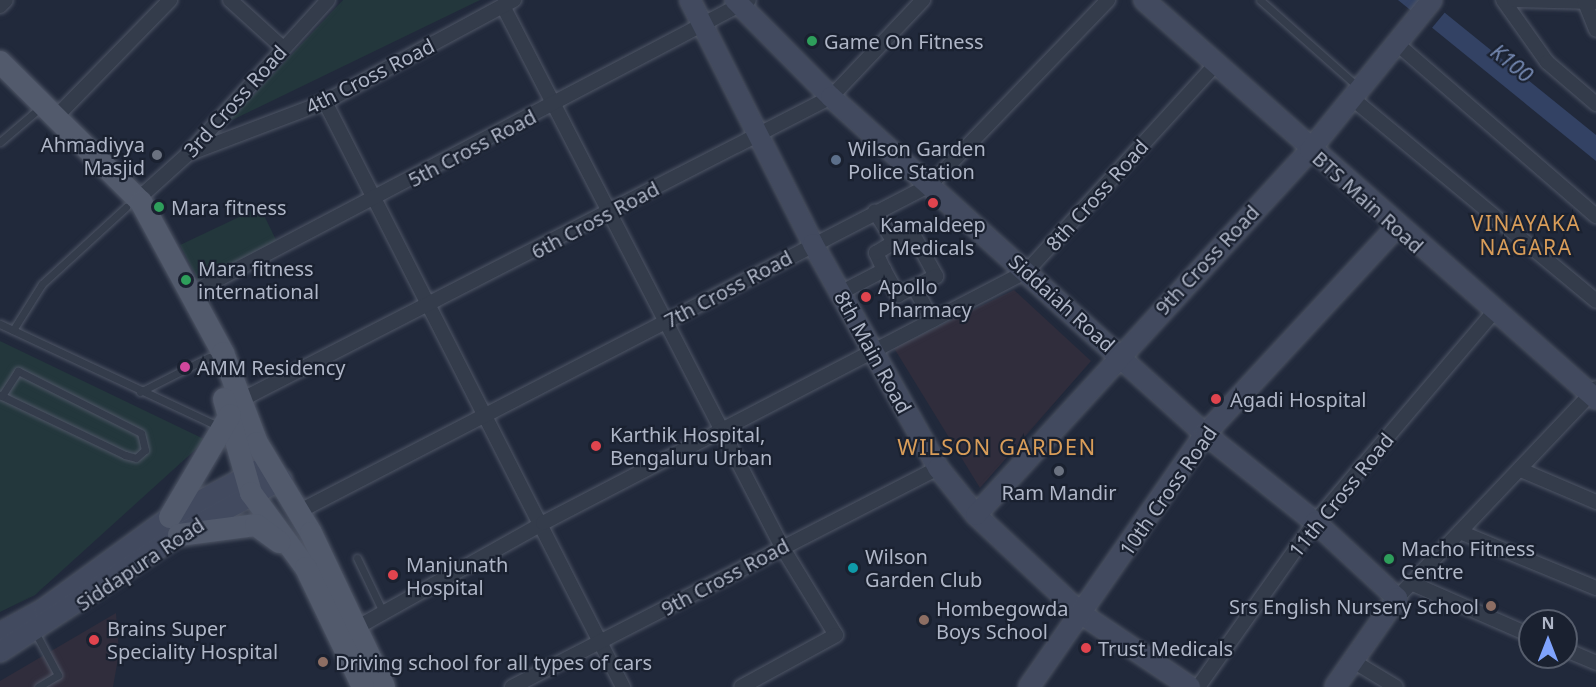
<!DOCTYPE html>
<style>
body{margin:0}
#map{position:relative;width:1596px;height:687px;overflow:hidden;background:#21293b;font-family:"Noto Sans",sans-serif}
div>[style]{position:absolute}
.medical>*{inset:0;background:#302d3c}
.green>*{inset:0;background:#23373c}
.water>*{inset:0;background:#334264}
.pier>*{inset:0;background:#21293b}
.roads{filter:drop-shadow(0 0 2px #4f5666) drop-shadow(0 0 2px #4f5666)}
.lane>*{height:7px;margin:-3.5px;padding:0 3.5px;transform-origin:3.5px;border-radius:3.5px;background:#343c4b}
.street>*{height:14px;margin:-7px;padding:0 7px;transform-origin:7px;border-radius:7px;background:#343c4b}
.secondary>*{height:20px;margin:-10px;padding:0 10px;transform-origin:10px;border-radius:10px;background:#424a5f}
.primary>*{height:22px;margin:-11px;padding:0 11px;transform-origin:11px;border-radius:11px;background:#525a6c}
.dots>*{width:16px;height:16px;translate:-50% -50%;box-sizing:border-box;border:3px solid #1a2130;border-radius:50%}
span{translate:-50% -50%;white-space:nowrap;text-align:center;line-height:1.15;-webkit-text-stroke:4.5px #1a2130;paint-order:stroke}
.poi-label{font-size:20px;color:#afb6c7}
.left{translate:0 -50%;text-align:left}
.right{translate:-100% -50%;text-align:right}
.street-label{font-size:20px;color:#afb6c7}
.water-label{font-size:21px;color:#7589b2;font-style:italic}
.neighbourhood-label{font-size:21px;color:#d99d59;letter-spacing:1.5px}
.quarter-label{font-size:22px;color:#d99d59;letter-spacing:1.5px}
.north{position:absolute;left:1518px;top:609px;width:60px;height:60px;box-sizing:border-box;background:#1a2130;border:2px solid #565d6c;border-radius:50%;rotate:0deg;font-size:16px;font-weight:700;line-height:24px;text-align:center;color:#afb6c7}
.north::after{content:'';display:block;margin:auto;width:21px;height:27px;background:#7fa3fd;clip-path:polygon(50% 0,100% 100%,50% 72%,0 100%)}
</style>
<div id="map">
<div class="medical">
<div style="clip-path:polygon(1014px 290px,1091px 361px,980px 488px,894px 348px)"></div>
<div style="clip-path:polygon(116px 613px,119px 653px,113px 687px,0 687px,0 681px)"></div>
</div>
<div class="green">
<div style="clip-path:polygon(343px 0,480px 0,228px 122px)"></div>
<div style="clip-path:polygon(260px 207px,277px 242px,198px 280px,180px 245px)"></div>
<div style="clip-path:polygon(0 341px,206px 440px,35px 595px,0 612px)"></div>
</div>
<div class="water">
<div style="clip-path:polygon(1398px 0,1429px 0,1596px 135px,1596px 161px)"></div>
</div>
<div class="pier">
<div style="clip-path:polygon(1420px 0,1433px 0,1446px 11px,1431px 29px,1410px 11px)"></div>
</div>
<div class="roads">
<div class="lane">
<div style="left:1260px;top:0;width:132px;rotate:41.6deg"></div>
<div style="left:0;top:142px;width:45px;rotate:-40.5deg"></div>
<div style="left:0;top:324px;width:241px;rotate:25.1deg"></div>
<div style="left:13px;top:330px;width:54px;rotate:-57.8deg"></div>
<div style="left:42px;top:284px;width:114px;rotate:-42.5deg"></div>
<div style="left:140px;top:392px;width:77px;rotate:-26.9deg"></div>
<div style="left:0;top:395px;width:139px;rotate:25.6deg"></div>
<div style="left:125px;top:455px;width:11px;rotate:15deg"></div>
<div style="left:136px;top:458px;width:12px;rotate:-42deg"></div>
<div style="left:145px;top:450px;width:17px;rotate:-103deg"></div>
<div style="left:141px;top:433px;width:138px;rotate:-153.2deg"></div>
<div style="left:18px;top:371px;width:30px;rotate:123deg"></div>
<div style="left:357px;top:558px;width:60px;rotate:64.3deg"></div>
<div style="left:35px;top:632px;width:49px;rotate:61.9deg"></div>
<div style="left:58px;top:675px;width:23px;rotate:149deg"></div>
</div>
<div class="street">
<div style="left:230px;top:0;width:72px;rotate:42.2deg"></div>
<div style="left:1503px;top:0;width:76px;rotate:54.6deg"></div>
<div style="left:1547px;top:62px;width:65px;rotate:40.6deg"></div>
<div style="left:1514px;top:0;width:82px;rotate:1.4deg"></div>
<div style="left:1584px;top:0;width:32px;rotate:68deg"></div>
<div style="left:0;top:6px;width:8px;rotate:-45deg"></div>
<div style="left:503px;top:6px;width:609px;rotate:62.72deg"></div>
<div style="left:782px;top:547px;width:103px;rotate:58.5deg"></div>
<div style="left:836px;top:635px;width:108px;rotate:151.3deg"></div>
<div style="left:1395px;top:42px;width:266px;rotate:40.9deg"></div>
<div style="left:1353px;top:99px;width:316px;rotate:39.7deg"></div>
<div style="left:325px;top:102px;width:657px;rotate:63.01deg"></div>
<div style="left:55px;top:118px;width:165px;rotate:-45.7deg"></div>
<div style="left:188px;top:154px;width:147px;rotate:-20.8deg"></div>
<div style="left:325px;top:102px;width:215px;rotate:-28.4deg"></div>
<div style="left:138px;top:199px;width:67px;rotate:-42deg"></div>
<div style="left:188px;top:154px;width:208px;rotate:-47.7deg"></div>
<div style="left:894px;top:242px;width:21px;rotate:-17deg"></div>
<div style="left:914px;top:236px;width:46px;rotate:61.2deg"></div>
<div style="left:936px;top:276px;width:25px;rotate:153deg"></div>
<div style="left:884px;top:270px;width:29px;rotate:61deg"></div>
<div style="left:898px;top:295px;width:18px;rotate:-27deg"></div>
<div style="left:914px;top:287px;width:38px;rotate:61deg"></div>
<div style="left:192px;top:293px;width:629px;rotate:-27.75deg"></div>
<div style="left:840px;top:293px;width:50px;rotate:-27.6deg"></div>
<div style="left:884px;top:270px;width:19px;rotate:-115deg"></div>
<div style="left:876px;top:253px;width:21px;rotate:-31deg"></div>
<div style="left:894px;top:242px;width:36px;rotate:-122deg"></div>
<div style="left:239px;top:401px;width:665px;rotate:-27.18deg"></div>
<div style="left:831px;top:97px;width:134px;rotate:-46.5deg"></div>
<div style="left:1521px;top:470px;width:82px;rotate:23.1deg"></div>
<div style="left:298px;top:512px;width:712px;rotate:-27.36deg"></div>
<div style="left:930px;top:185px;width:257px;rotate:-46.1deg"></div>
<div style="left:1460px;top:532px;width:147px;rotate:22.4deg"></div>
<div style="left:1411px;top:583px;width:130px;rotate:23.6deg"></div>
<div style="left:1397px;top:598px;width:289px;rotate:-46.5deg"></div>
<div style="left:358px;top:627px;width:212px;rotate:-29.3deg"></div>
<div style="left:543px;top:523px;width:546px;rotate:-27.5deg"></div>
<div style="left:1027px;top:271px;width:280px;rotate:-47.6deg"></div>
<div style="left:1566px;top:650px;width:33px;rotate:23deg"></div>
<div style="left:1353px;top:661px;width:50px;rotate:31.2deg"></div>
<div style="left:512px;top:687px;width:479px;rotate:-27.2deg"></div>
<div style="left:1198px;top:687px;width:202px;rotate:-54.7deg"></div>
<div style="left:1315px;top:522px;width:276px;rotate:-49.6deg"></div>
</div>
<div class="secondary">
<div style="left:690px;top:0;width:273px;rotate:63.2deg"></div>
<div style="left:813px;top:244px;width:257px;rotate:60.8deg"></div>
<div style="left:938px;top:468px;width:60px;rotate:51deg"></div>
<div style="left:976px;top:515px;width:146px;rotate:43.1deg"></div>
<div style="left:1083px;top:615px;width:129px;rotate:33.9deg"></div>
<div style="left:735px;top:0;width:136px;rotate:45.3deg"></div>
<div style="left:831px;top:97px;width:503px;rotate:42.02deg"></div>
<div style="left:1205px;top:434px;width:141px;rotate:38.7deg"></div>
<div style="left:1315px;top:522px;width:112px;rotate:42.8deg"></div>
<div style="left:1397px;top:598px;width:108px;rotate:124.9deg"></div>
<div style="left:1144px;top:0;width:603px;rotate:41.44deg"></div>
<div style="left:976px;top:515px;width:495px;rotate:-47.5deg"></div>
<div style="left:1310px;top:150px;width:193px;rotate:-50.9deg"></div>
<div style="left:0;top:633px;width:50px;rotate:-28.6deg"></div>
<div style="left:44px;top:609px;width:156px;rotate:-36.1deg"></div>
<div style="left:170px;top:517px;width:113px;rotate:-27.9deg"></div>
<div style="left:0;top:652px;width:214px;rotate:-33.2deg"></div>
<div style="left:179px;top:535px;width:117px;rotate:-28.5deg"></div>
<div style="left:1029px;top:687px;width:308px;rotate:-55.2deg"></div>
<div style="left:1205px;top:434px;width:281px;rotate:-47.2deg"></div>
</div>
<div class="primary">
<div style="left:0;top:62px;width:199px;rotate:44.8deg"></div>
<div style="left:141px;top:202px;width:172px;rotate:61.5deg"></div>
<div style="left:223px;top:353px;width:96px;rotate:69.3deg"></div>
<div style="left:257px;top:443px;width:105px;rotate:59deg"></div>
<div style="left:311px;top:533px;width:170px;rotate:64.6deg"></div>
<div style="left:224px;top:399px;width:98px;rotate:74deg"></div>
<div style="left:251px;top:493px;width:93px;rotate:53.7deg"></div>
<div style="left:306px;top:568px;width:132px;rotate:64.4deg"></div>
<div style="left:170px;top:517px;width:118px;rotate:-59.5deg"></div>
<div style="left:179px;top:535px;width:78px;rotate:-7.4deg"></div>
<div style="left:256px;top:525px;width:29px;rotate:36deg"></div>
</div>
</div>
<div class="dots">
<div style="left:812px;top:41px;background:#2e9e5b"></div>
<div style="left:157px;top:155px;background:#6b7280"></div>
<div style="left:836px;top:160px;background:#5c6f8a"></div>
<div style="left:933px;top:203px;background:#e0444e"></div>
<div style="left:159px;top:207px;background:#2e9e5b"></div>
<div style="left:186px;top:280px;background:#2e9e5b"></div>
<div style="left:866px;top:297px;background:#e0444e"></div>
<div style="left:185px;top:367px;background:#d1479c"></div>
<div style="left:1216px;top:399px;background:#e0444e"></div>
<div style="left:596px;top:446px;background:#e0444e"></div>
<div style="left:1059px;top:471px;background:#6b7280"></div>
<div style="left:1389px;top:559px;background:#2e9e5b"></div>
<div style="left:853px;top:568px;background:#0f9aa8"></div>
<div style="left:393px;top:575px;background:#e0444e"></div>
<div style="left:1491px;top:606px;background:#8d6e63"></div>
<div style="left:924px;top:620px;background:#8d6e63"></div>
<div style="left:94px;top:640px;background:#e0444e"></div>
<div style="left:1086px;top:648px;background:#e0444e"></div>
<div style="left:323px;top:662px;background:#8d6e63"></div>
</div>
<div class="poi-label">
<span class="left" style="left:824px;top:41px">Game On Fitness</span>
<span class="right" style="left:145px;top:156px">Ahmadiyya<br>Masjid</span>
<span class="left" style="left:848px;top:160px">Wilson Garden<br>Police Station</span>
<span class="left" style="left:171px;top:207px">Mara fitness</span>
<span style="left:933px;top:236px">Kamaldeep<br>Medicals</span>
<span class="left" style="left:198px;top:280px">Mara fitness<br>international</span>
<span class="left" style="left:878px;top:298px">Apollo<br>Pharmacy</span>
<span class="left" style="left:197px;top:367px">AMM Residency</span>
<span class="left" style="left:1230px;top:399px">Agadi Hospital</span>
<span class="left" style="left:610px;top:446px">Karthik Hospital,<br>Bengaluru Urban</span>
<span style="left:1059px;top:492px">Ram Mandir</span>
<span class="left" style="left:1401px;top:560px">Macho Fitness<br>Centre</span>
<span class="left" style="left:865px;top:568px">Wilson<br>Garden Club</span>
<span class="left" style="left:406px;top:576px">Manjunath<br>Hospital</span>
<span class="right" style="left:1479px;top:606px">Srs English Nursery School</span>
<span class="left" style="left:936px;top:620px">Hombegowda<br>Boys School</span>
<span class="left" style="left:107px;top:640px">Brains Super<br>Speciality Hospital</span>
<span class="left" style="left:1098px;top:648px">Trust Medicals</span>
<span class="left" style="left:335px;top:662px">Driving school for all types of cars</span>
</div>
<div class="street-label">
<span style="left:370px;top:76px;rotate:-27deg">4th Cross Road</span>
<span style="left:235px;top:101px;rotate:-48deg">3rd Cross Road</span>
<span style="left:472px;top:148px;rotate:-28deg">5th Cross Road</span>
<span style="left:1097px;top:195px;rotate:-48deg">8th Cross Road</span>
<span style="left:1368px;top:202px;rotate:42deg">BTS Main Road</span>
<span style="left:595px;top:220px;rotate:-28deg">6th Cross Road</span>
<span style="left:1207px;top:260px;rotate:-47deg">9th Cross Road</span>
<span style="left:728px;top:289px;rotate:-28deg">7th Cross Road</span>
<span style="left:1062px;top:303px;rotate:42deg">Siddaiah Road</span>
<span style="left:873px;top:352px;rotate:61deg">8th Main Road</span>
<span style="left:1168px;top:491px;rotate:-55deg">10th Cross Road</span>
<span style="left:1341px;top:495px;rotate:-51deg">11th Cross Road</span>
<span style="left:140px;top:564px;rotate:-34deg">Siddapura Road</span>
<span style="left:725px;top:577px;rotate:-28deg">9th Cross Road</span>
</div>
<div class="water-label">
<span style="left:1512px;top:63px;rotate:39deg">K100</span>
</div>
<div class="neighbourhood-label">
<span style="left:1526px;top:235px">VINAYAKA<br>NAGARA</span>
</div>
<div class="quarter-label">
<span style="left:997px;top:447px">WILSON GARDEN</span>
</div>
<div class="north">N</div>
</div>
